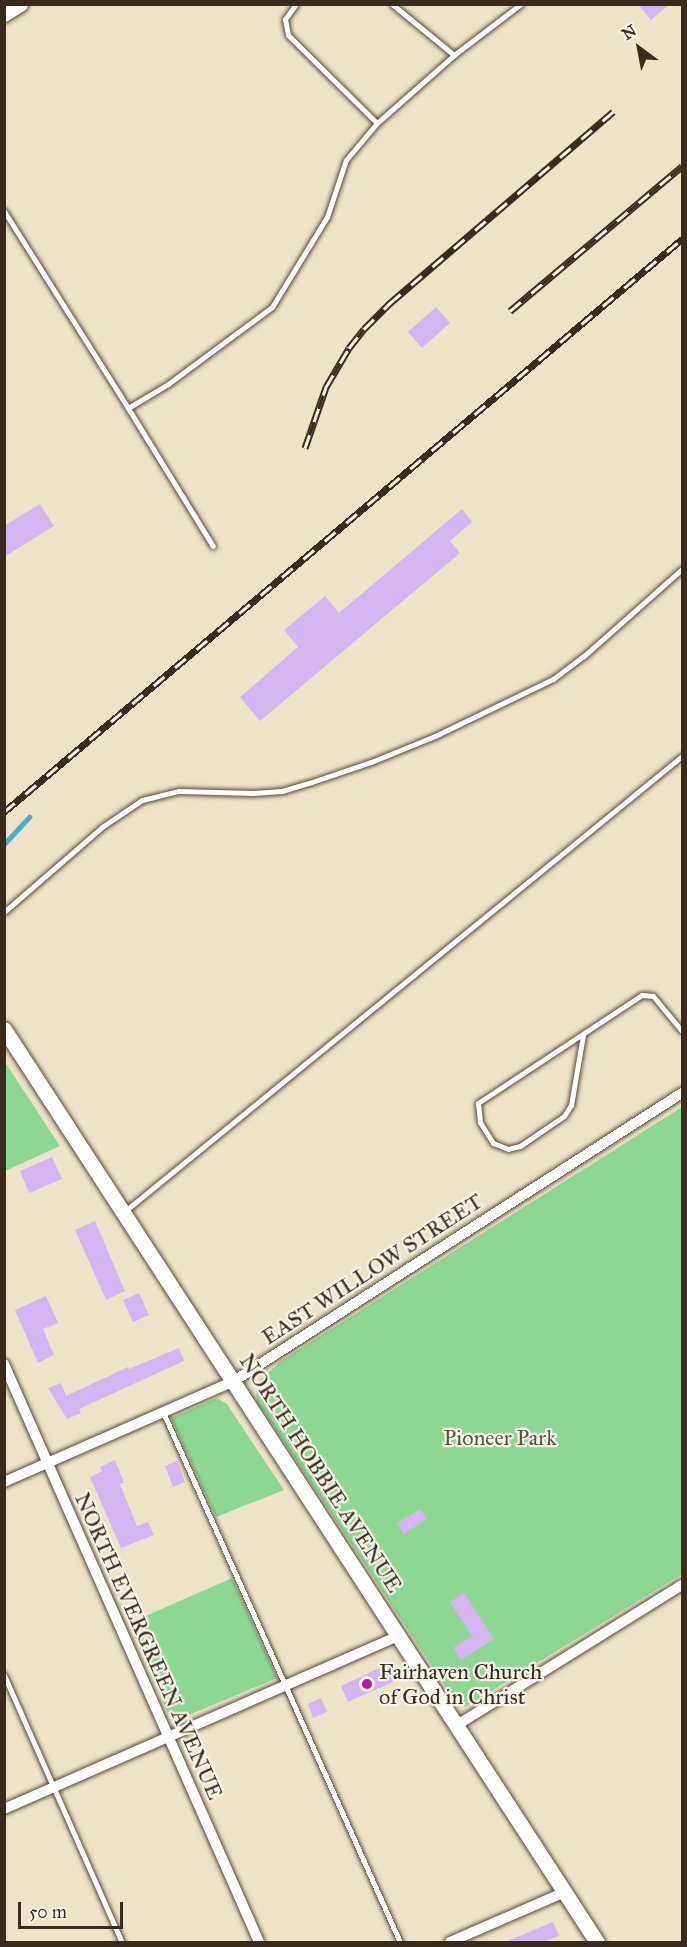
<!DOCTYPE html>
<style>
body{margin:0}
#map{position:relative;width:687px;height:1947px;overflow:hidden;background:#ede4c7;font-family:"IM FELL Great Primer",serif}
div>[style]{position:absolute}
.green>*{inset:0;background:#8dd793}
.stream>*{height:4.5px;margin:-2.25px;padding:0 2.25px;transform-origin:2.25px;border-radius:2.25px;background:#4caacb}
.building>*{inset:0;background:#d4b5f1}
.roads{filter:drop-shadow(0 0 2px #564637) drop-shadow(0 0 2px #564637)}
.lane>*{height:5px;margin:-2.5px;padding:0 2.5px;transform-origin:2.5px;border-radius:2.5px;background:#fff}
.street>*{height:10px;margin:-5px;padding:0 5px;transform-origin:5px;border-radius:5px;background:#fff}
.secondary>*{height:15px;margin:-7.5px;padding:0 7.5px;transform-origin:7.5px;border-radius:7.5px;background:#fff}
.rail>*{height:7px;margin-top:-3.5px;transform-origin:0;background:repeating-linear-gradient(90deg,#f7f3e8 0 14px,#3b2a1e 0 28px);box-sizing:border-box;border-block:2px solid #3b2a1e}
.dots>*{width:16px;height:16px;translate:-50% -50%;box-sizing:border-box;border:3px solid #f7f3e8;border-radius:50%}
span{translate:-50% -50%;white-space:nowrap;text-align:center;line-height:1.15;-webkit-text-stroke:4.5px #f7f3e8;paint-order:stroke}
.street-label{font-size:22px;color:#3b2a1e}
.park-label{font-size:22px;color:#50553b}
.poi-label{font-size:22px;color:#3b2a1e}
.left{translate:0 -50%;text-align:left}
.frame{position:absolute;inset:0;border:6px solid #3b2a1e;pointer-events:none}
.north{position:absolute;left:609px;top:18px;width:60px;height:60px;-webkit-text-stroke:4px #f7f3e8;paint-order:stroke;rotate:328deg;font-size:16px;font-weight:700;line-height:24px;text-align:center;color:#3b2a1e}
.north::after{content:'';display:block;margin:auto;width:21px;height:27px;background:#3b2a1e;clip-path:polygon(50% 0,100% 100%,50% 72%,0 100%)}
.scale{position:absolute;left:18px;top:1902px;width:105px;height:27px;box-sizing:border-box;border:3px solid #3b2a1e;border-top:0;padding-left:8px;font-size:18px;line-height:21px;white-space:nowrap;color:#3b2a1e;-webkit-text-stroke:4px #f7f3e8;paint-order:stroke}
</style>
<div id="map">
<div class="green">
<div style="clip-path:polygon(5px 1062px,60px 1146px,5px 1171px,4px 1171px)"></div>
<div style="clip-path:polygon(682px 1107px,682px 1574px,465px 1707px,457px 1704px,257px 1401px,256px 1391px,259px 1381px,281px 1361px)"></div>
<div style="clip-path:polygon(217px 1398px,227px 1404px,284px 1490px,216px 1517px,171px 1418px)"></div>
<div style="clip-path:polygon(232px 1578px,277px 1678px,177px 1720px,167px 1711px,130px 1623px)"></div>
</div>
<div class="stream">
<div style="left:4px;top:844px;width:37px;rotate:-47deg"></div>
</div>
<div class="building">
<div style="clip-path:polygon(638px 4px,670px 4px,651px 20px)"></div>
<div style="clip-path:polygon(436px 307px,450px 323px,422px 348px,408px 332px)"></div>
<div style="clip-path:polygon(40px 504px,54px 526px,4px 557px,4px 526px)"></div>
<div style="clip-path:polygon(462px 509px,472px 522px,450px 541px,460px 553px,260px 721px,240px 697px,298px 647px,284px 630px,325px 596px,339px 613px)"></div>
<div style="clip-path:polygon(52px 1157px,62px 1179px,29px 1193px,20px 1171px)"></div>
<div style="clip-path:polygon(95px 1221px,125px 1291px,106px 1300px,75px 1230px)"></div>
<div style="clip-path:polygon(139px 1293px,149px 1315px,133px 1322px,123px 1300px)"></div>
<div style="clip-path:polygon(46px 1296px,58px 1323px,43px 1329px,54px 1355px,38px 1363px,15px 1310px)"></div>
<div style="clip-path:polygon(179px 1348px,184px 1361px,79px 1409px,81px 1413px,67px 1419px,48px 1388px,61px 1383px,66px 1396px,128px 1367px,129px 1369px)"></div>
<div style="clip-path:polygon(115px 1460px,124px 1483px,120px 1484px,137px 1526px,148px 1522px,154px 1535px,121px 1548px,90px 1477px,102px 1471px,100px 1467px)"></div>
<div style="clip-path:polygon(177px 1461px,185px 1482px,173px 1487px,165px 1466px)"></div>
<div style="clip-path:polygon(420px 1509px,427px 1519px,404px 1534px,397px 1523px)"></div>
<div style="clip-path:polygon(464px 1593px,494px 1639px,461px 1660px,453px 1648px,472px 1636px,450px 1602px)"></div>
<div style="clip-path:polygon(386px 1665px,393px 1682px,348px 1702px,341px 1686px)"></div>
<div style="clip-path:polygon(321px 1698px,327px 1712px,313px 1718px,308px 1704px)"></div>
<div style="clip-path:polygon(553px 1922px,559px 1936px,543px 1942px,505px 1942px)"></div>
</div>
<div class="roads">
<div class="lane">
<div style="left:296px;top:4px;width:19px;rotate:126deg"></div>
<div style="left:285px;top:19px;width:16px;rotate:79deg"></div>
<div style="left:288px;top:35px;width:125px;rotate:44.7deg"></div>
<div style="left:454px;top:55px;width:84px;rotate:-37.3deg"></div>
<div style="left:4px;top:211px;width:233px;rotate:57.8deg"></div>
<div style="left:128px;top:408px;width:47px;rotate:-31deg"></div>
<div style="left:168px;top:384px;width:129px;rotate:-36.5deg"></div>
<div style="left:272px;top:307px;width:105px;rotate:-58.6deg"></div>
<div style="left:327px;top:217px;width:60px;rotate:-71.6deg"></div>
<div style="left:346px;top:160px;width:48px;rotate:-50deg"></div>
<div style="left:377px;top:123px;width:103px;rotate:-41.4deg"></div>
<div style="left:454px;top:55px;width:80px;rotate:-140.6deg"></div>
<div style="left:128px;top:408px;width:162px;rotate:58.4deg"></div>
<div style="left:4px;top:912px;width:130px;rotate:-40.9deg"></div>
<div style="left:102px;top:827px;width:48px;rotate:-34deg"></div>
<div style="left:142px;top:800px;width:38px;rotate:-14deg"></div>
<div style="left:179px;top:791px;width:74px;rotate:1.5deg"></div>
<div style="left:253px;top:793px;width:29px;rotate:-4deg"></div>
<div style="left:282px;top:791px;width:28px;rotate:-17deg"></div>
<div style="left:309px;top:783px;width:65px;rotate:-18.7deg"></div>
<div style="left:371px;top:762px;width:69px;rotate:-22.1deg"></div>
<div style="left:435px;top:736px;width:131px;rotate:-25.8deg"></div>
<div style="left:553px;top:679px;width:39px;rotate:-37deg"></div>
<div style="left:584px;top:656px;width:131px;rotate:-41.6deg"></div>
<div style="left:583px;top:1035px;width:71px;rotate:99.7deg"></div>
<div style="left:571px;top:1105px;width:13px;rotate:122deg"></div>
<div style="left:564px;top:1116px;width:53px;rotate:145.7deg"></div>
<div style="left:520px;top:1146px;width:12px;rotate:166deg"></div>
<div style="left:508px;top:1149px;width:16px;rotate:-158deg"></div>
<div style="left:493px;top:1143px;width:25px;rotate:-122deg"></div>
<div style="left:480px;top:1122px;width:19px;rotate:-96deg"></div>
<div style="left:478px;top:1103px;width:196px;rotate:-33.4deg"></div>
<div style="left:642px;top:995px;width:11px;rotate:5deg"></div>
<div style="left:653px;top:996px;width:45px;rotate:50.4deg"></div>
<div style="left:125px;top:1211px;width:719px;rotate:-39.24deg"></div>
<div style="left:163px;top:1412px;width:581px;rotate:65.91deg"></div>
<div style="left:4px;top:1675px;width:292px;rotate:66.2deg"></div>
</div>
<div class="street">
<div style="left:4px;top:1364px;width:632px;rotate:66.19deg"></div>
<div style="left:4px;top:1482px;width:251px;rotate:-23.7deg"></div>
<div style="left:234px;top:1381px;width:533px;rotate:-32.74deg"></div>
<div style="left:457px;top:1725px;width:265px;rotate:-31.9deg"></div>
<div style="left:4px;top:1809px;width:433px;rotate:-23.7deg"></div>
<div style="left:450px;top:1942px;width:125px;rotate:-23.5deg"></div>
</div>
<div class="secondary">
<div style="left:4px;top:14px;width:19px;rotate:-32deg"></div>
<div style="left:4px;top:1029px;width:1089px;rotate:57deg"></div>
</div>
</div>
<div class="rail">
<div style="left:510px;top:311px;width:225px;rotate:-40.1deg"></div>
<div style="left:305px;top:448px;width:65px;rotate:-71deg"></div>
<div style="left:326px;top:387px;width:45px;rotate:-59.5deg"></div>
<div style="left:349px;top:348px;width:24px;rotate:-52deg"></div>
<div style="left:364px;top:329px;width:37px;rotate:-45deg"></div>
<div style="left:390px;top:303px;width:294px;rotate:-40.6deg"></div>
<div style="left:4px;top:812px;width:888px;rotate:-40.2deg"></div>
</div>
<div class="dots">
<div style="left:367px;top:1684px;background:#b5179e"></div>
</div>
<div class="street-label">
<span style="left:372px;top:1269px;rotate:-33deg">EAST WILLOW STREET</span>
<span style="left:321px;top:1473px;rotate:57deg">NORTH HOBBIE AVENUE</span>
<span style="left:149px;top:1646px;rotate:66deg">NORTH EVERGREEN AVENUE</span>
</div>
<div class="park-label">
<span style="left:500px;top:1438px">Pioneer Park</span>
</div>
<div class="poi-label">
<span class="left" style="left:379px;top:1684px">Fairhaven Church<br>of God in Christ</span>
</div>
<div class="frame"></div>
<div class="north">N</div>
<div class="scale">50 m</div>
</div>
